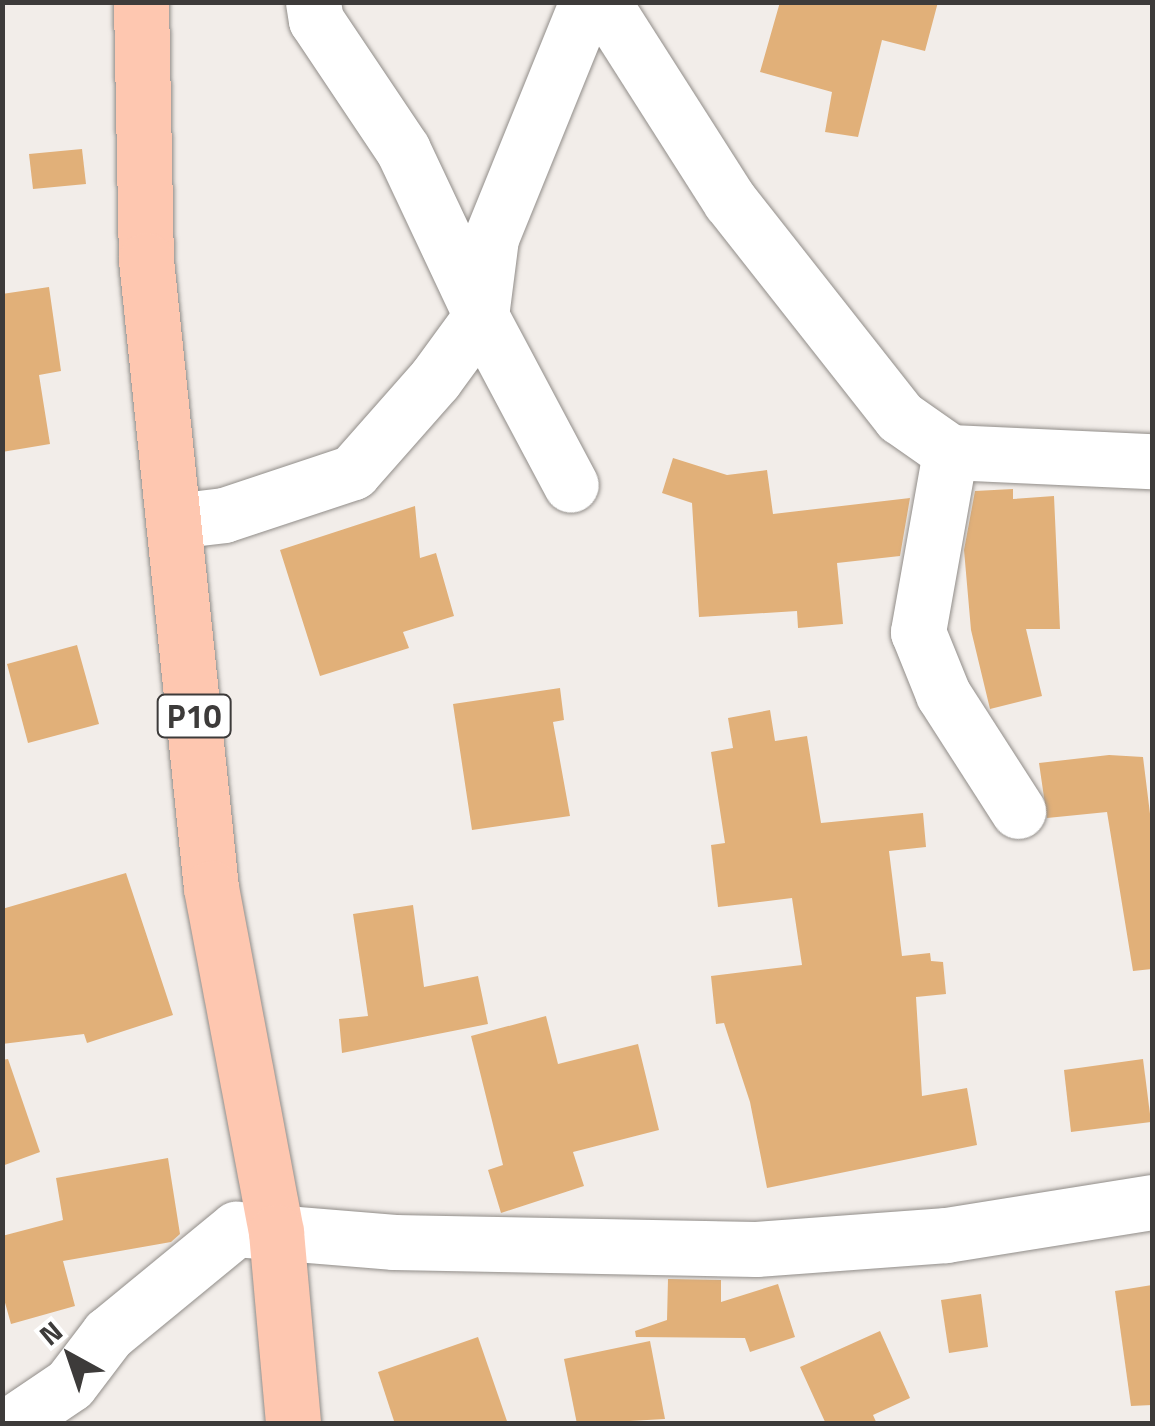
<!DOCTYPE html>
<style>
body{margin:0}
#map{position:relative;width:1155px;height:1426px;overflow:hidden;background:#f2ede9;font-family:"Titillium Web",sans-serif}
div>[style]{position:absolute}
.building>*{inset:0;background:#e1b079}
.roads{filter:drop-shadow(0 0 2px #918d89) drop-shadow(0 0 2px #918d89)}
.minor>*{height:55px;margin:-27.5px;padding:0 27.5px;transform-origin:27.5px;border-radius:27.5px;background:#fff}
.major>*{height:55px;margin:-27.5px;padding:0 27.5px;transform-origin:27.5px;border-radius:27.5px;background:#fec7b0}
span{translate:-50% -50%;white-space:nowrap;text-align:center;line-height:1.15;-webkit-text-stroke:10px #fff;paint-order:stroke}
.shield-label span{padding:2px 8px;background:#fff;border:2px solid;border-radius:8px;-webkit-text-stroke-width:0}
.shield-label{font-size:32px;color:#3d3b3a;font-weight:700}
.frame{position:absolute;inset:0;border:5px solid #3d3b3a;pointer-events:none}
.north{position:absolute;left:20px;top:1306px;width:100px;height:100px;-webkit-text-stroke:8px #fff;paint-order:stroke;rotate:320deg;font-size:28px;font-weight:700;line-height:40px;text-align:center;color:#3d3b3a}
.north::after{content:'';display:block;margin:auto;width:35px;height:45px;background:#3d3b3a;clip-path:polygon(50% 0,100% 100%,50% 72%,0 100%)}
</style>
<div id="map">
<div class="building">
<div style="clip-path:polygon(780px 2px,938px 2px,925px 51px,882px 40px,858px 137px,825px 132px,832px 92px,760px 72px)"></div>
<div style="clip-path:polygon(82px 149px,86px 184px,33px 189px,29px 154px)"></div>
<div style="clip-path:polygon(49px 287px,61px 371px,39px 375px,50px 444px,2px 452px,2px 294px)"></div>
<div style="clip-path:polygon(673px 458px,727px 475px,767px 470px,773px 514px,910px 498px,900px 556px,837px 563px,843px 624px,798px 628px,797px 611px,699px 617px,692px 503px,662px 493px)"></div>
<div style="clip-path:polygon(1013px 489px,1013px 499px,1054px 496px,1060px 629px,1026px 629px,1042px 696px,990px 709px,971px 630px,964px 550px,975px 491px)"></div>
<div style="clip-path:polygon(415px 506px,420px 558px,436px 553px,454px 616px,403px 632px,409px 648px,320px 676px,280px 550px)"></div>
<div style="clip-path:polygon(77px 645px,99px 724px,28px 743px,7px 664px)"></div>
<div style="clip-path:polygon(560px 688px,564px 720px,553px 722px,570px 816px,472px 830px,453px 704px)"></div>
<div style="clip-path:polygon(770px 710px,775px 741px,807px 736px,821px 823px,923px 813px,926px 847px,889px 851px,902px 956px,930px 953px,931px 961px,943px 962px,946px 994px,916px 997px,922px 1096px,967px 1088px,977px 1145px,767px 1188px,750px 1102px,724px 1023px,716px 1024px,711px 976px,802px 965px,792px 898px,718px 907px,711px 845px,725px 843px,711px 752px,733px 748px,728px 718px)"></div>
<div style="clip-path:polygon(1109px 755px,1143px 757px,1152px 830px,1152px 969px,1133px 971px,1107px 812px,1047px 818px,1039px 763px)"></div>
<div style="clip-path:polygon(126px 873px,173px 1015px,87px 1043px,84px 1034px,2px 1044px,2px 909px)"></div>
<div style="clip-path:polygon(413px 905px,424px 987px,478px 976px,488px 1024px,342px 1053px,339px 1019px,368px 1016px,353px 914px)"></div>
<div style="clip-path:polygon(546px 1016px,558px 1064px,638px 1044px,659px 1130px,573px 1152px,584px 1186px,501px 1213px,488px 1170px,503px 1165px,471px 1036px)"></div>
<div style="clip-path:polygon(8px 1059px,40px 1152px,2px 1166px,2px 1060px)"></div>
<div style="clip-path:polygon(1143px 1059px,1151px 1122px,1071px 1132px,1064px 1070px)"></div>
<div style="clip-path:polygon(168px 1158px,180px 1234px,171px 1242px,63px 1261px,75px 1306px,11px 1324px,2px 1292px,2px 1236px,63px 1220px,56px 1178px)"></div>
<div style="clip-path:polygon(668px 1279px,721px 1280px,721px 1302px,778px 1284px,795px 1337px,750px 1352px,745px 1338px,636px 1337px,635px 1331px,667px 1320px)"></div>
<div style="clip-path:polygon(1152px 1285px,1152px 1405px,1131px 1406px,1115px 1291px)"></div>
<div style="clip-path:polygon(981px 1294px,988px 1347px,949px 1353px,941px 1300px)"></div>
<div style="clip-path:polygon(880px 1331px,910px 1398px,873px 1415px,877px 1424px,826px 1424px,800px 1367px)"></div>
<div style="clip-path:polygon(478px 1337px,508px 1424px,395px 1424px,378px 1372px)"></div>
<div style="clip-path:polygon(650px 1341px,665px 1419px,577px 1424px,564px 1359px)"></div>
</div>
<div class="roads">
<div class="minor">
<div style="left:313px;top:2px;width:18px;rotate:81deg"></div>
<div style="left:316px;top:20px;width:156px;rotate:56.2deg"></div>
<div style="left:403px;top:150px;width:183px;rotate:64.8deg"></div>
<div style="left:481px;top:316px;width:191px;rotate:62deg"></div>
<div style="left:603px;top:2px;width:236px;rotate:57.5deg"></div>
<div style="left:730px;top:201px;width:275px;rotate:51.8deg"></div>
<div style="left:900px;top:417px;width:61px;rotate:35deg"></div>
<div style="left:950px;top:452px;width:202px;rotate:2.6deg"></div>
<div style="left:950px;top:452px;width:183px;rotate:100.1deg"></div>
<div style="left:918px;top:632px;width:67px;rotate:68deg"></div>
<div style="left:943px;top:694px;width:139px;rotate:57.3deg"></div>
<div style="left:174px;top:521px;width:50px;rotate:-6.8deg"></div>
<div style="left:224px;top:515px;width:136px;rotate:-18.4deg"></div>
<div style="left:353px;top:472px;width:124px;rotate:-48.6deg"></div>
<div style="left:435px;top:379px;width:78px;rotate:-53.9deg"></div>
<div style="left:481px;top:316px;width:79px;rotate:-82.7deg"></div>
<div style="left:491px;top:238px;width:255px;rotate:-67.9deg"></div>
<div style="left:11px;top:1424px;width:71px;rotate:-34.1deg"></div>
<div style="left:70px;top:1384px;width:63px;rotate:-52.8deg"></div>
<div style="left:108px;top:1334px;width:166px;rotate:-39.4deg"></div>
<div style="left:236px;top:1229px;width:159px;rotate:4.7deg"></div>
<div style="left:394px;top:1242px;width:362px;rotate:1.1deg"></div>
<div style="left:756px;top:1249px;width:191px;rotate:-4.2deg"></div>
<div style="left:946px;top:1235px;width:209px;rotate:-9.1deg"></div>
</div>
<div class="major">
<div style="left:141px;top:2px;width:258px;rotate:88.9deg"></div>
<div style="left:146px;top:260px;width:631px;rotate:84.09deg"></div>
<div style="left:211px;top:888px;width:350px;rotate:79.3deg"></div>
<div style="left:276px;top:1232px;width:193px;rotate:84.9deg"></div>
</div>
</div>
<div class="shield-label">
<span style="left:194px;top:716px">P10</span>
</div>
<div class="frame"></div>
<div class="north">N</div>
</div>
